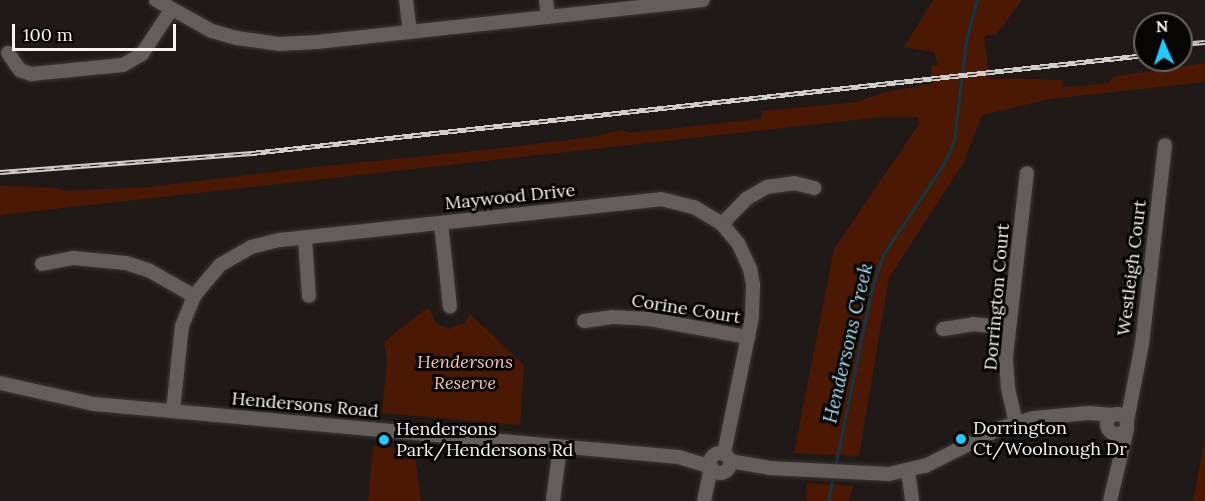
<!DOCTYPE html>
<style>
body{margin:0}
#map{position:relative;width:1205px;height:501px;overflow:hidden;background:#1f1a18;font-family:Lora,serif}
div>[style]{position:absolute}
.green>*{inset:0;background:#4b1804}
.stream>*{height:3px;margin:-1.5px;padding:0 1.5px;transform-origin:1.5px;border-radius:1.5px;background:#113846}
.roads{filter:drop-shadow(0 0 2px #393534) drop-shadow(0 0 2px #393534)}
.street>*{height:14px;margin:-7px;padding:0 7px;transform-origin:7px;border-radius:7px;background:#635d5b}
.street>.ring{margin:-7px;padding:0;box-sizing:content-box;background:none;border:14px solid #635d5b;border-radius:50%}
.rail>*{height:5px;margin-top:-2.5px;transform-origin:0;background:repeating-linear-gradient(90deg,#070605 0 9px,#d1cdcc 0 18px);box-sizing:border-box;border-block:2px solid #d1cdcc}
.dots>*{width:16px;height:16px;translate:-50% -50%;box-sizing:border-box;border:3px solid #070605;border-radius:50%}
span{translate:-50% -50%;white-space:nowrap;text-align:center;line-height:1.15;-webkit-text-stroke:6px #070605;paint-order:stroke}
.street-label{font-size:18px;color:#f7f3f2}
.park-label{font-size:18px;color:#f5c3b2;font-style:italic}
.poi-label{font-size:18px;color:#f7f3f2}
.left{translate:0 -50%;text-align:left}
.water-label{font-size:20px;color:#a7dbf1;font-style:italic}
.north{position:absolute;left:1133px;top:12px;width:60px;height:60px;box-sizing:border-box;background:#070605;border:2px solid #676564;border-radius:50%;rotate:357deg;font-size:16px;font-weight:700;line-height:24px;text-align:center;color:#f7f3f2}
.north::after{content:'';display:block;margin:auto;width:21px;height:27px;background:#22c9fd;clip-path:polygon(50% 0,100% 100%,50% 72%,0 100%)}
.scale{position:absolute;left:12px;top:24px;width:164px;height:27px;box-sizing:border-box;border:3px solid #f7f3f2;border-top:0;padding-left:8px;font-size:18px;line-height:21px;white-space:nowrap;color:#f7f3f2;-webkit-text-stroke:4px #070605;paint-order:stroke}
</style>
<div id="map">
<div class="green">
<div style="clip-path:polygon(933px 0,1022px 0,996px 35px,987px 35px,984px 38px,990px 78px,1062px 80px,1062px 87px,1084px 86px,1108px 83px,1113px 77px,1205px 63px,1205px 82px,1050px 99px,982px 115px,964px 162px,889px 278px,859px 456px,794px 453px,834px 249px,919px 124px,919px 117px,882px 117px,0 215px,0 186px,58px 188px,65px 191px,150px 187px,306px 168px,494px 149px,592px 137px,622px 130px,630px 133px,761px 119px,763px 111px,856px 102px,886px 92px,932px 84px,931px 66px,938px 65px,934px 52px,904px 47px)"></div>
<div style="clip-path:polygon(428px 307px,436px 323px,448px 329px,464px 323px,470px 314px,524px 365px,520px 425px,382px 413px,387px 359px,384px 342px)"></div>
<div style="clip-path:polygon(1205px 437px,1205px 501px,1193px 501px)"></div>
<div style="clip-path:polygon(373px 446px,414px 450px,421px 501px,368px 501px)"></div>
<div style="clip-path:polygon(807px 483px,854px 486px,848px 501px,806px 501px)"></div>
</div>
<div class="stream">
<div style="left:836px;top:462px;width:179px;rotate:-78.4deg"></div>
<div style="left:872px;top:287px;width:36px;rotate:-71deg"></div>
<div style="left:884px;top:253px;width:106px;rotate:-56.2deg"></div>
<div style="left:943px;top:165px;width:26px;rotate:-65deg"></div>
<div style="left:954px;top:141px;width:102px;rotate:-83.2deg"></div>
<div style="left:966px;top:40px;width:41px;rotate:-74.6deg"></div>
<div style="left:828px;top:501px;width:19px;rotate:-78deg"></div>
</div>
<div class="roads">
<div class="street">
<div style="left:156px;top:0;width:64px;rotate:29deg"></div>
<div style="left:212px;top:31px;width:26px;rotate:16deg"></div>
<div style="left:237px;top:38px;width:42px;rotate:8.1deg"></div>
<div style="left:279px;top:44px;width:38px;rotate:-3deg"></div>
<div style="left:317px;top:42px;width:388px;rotate:-6.2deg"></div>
<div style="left:406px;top:0;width:32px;rotate:83deg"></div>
<div style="left:546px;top:0;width:17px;rotate:83deg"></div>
<div style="left:8px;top:53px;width:21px;rotate:55deg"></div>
<div style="left:20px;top:70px;width:12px;rotate:20deg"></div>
<div style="left:31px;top:74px;width:92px;rotate:-5.6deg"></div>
<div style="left:123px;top:65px;width:22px;rotate:-30deg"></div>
<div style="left:142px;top:54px;width:53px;rotate:-56.6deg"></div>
<div style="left:441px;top:223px;width:84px;rotate:83.9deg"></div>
<div style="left:722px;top:224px;width:35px;rotate:-46deg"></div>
<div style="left:746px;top:199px;width:24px;rotate:-30deg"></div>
<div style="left:767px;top:187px;width:27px;rotate:-8deg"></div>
<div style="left:794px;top:183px;width:21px;rotate:14deg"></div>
<div style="left:305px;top:238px;width:58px;rotate:86.1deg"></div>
<div style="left:42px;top:264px;width:32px;rotate:-11deg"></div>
<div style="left:73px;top:258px;width:53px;rotate:5.4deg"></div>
<div style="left:126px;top:263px;width:25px;rotate:18deg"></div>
<div style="left:150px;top:271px;width:51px;rotate:29.6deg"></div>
<div style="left:584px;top:321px;width:29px;rotate:-8deg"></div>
<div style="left:613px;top:317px;width:36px;rotate:3deg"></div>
<div style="left:649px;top:319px;width:101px;rotate:10.3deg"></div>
<div style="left:943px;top:329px;width:30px;rotate:-9deg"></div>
<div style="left:973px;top:324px;width:36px;rotate:6deg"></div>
<div style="left:0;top:383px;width:96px;rotate:12.6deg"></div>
<div style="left:94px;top:404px;width:587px;rotate:5.18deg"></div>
<div style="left:679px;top:457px;width:34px;rotate:17deg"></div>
<div style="left:173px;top:411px;width:85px;rotate:-84deg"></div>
<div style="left:182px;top:326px;width:32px;rotate:-68deg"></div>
<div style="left:194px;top:296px;width:40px;rotate:-50deg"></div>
<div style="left:220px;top:265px;width:36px;rotate:-30deg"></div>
<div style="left:251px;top:247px;width:30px;rotate:-14deg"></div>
<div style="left:280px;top:240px;width:383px;rotate:-6.1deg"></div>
<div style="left:661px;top:199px;width:34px;rotate:14deg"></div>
<div style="left:694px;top:207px;width:33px;rotate:31deg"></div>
<div style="left:722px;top:224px;width:25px;rotate:50deg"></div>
<div style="left:738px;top:243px;width:29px;rotate:65deg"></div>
<div style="left:750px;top:269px;width:16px;rotate:79deg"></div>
<div style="left:753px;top:285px;width:32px;rotate:92deg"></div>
<div style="left:752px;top:317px;width:140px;rotate:101.6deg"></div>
<div class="ring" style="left:1107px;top:414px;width:6px;height:6px"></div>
<div style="left:1127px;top:421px;width:78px;rotate:-79deg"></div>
<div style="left:1142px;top:344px;width:200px;rotate:-83.4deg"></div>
<div style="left:1016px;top:423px;width:36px;rotate:-103deg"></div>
<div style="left:1008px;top:388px;width:32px;rotate:-94deg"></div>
<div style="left:1006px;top:356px;width:184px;rotate:-83.5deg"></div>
<div class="ring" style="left:710px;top:453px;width:6px;height:6px"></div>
<div style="left:730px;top:461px;width:40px;rotate:10deg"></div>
<div style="left:769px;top:468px;width:120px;rotate:2.9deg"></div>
<div style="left:889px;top:474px;width:37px;rotate:-13deg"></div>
<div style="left:925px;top:466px;width:85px;rotate:-26.6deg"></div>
<div style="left:1001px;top:428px;width:34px;rotate:-17deg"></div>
<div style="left:1034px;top:418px;width:55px;rotate:-5.2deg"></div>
<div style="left:1089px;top:413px;width:24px;rotate:5deg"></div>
<div style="left:908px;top:471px;width:30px;rotate:82deg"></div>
<div style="left:553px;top:501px;width:55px;rotate:-82.7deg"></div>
<div style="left:704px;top:501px;width:34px;rotate:-78deg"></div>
<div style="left:1110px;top:501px;width:74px;rotate:-76.7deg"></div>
</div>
</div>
<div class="rail">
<div style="left:1181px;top:44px;width:24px;rotate:-5deg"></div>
<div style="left:0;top:172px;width:253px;rotate:-4.3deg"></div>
<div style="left:252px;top:153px;width:898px;rotate:-6.26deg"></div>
</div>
<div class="dots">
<div style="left:961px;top:439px;background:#22c9fd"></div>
<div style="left:384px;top:440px;background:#22c9fd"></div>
</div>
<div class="street-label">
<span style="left:510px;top:197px;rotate:-6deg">Maywood Drive</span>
<span style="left:1132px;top:268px;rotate:-83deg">Westleigh Court</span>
<span style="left:997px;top:297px;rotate:-85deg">Dorrington Court</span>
<span style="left:686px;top:309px;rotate:9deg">Corine Court</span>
<span style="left:305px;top:405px;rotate:5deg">Hendersons Road</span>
</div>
<div class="park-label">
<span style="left:465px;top:373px">Hendersons<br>Reserve</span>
</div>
<div class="poi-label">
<span class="left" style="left:973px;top:439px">Dorrington<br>Ct/Woolnough Dr</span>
<span class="left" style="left:396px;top:440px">Hendersons<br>Park/Hendersons Rd</span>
</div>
<div class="water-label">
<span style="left:847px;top:343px;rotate:-77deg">Hendersons Creek</span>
</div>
<div class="north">N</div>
<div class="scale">100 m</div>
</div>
